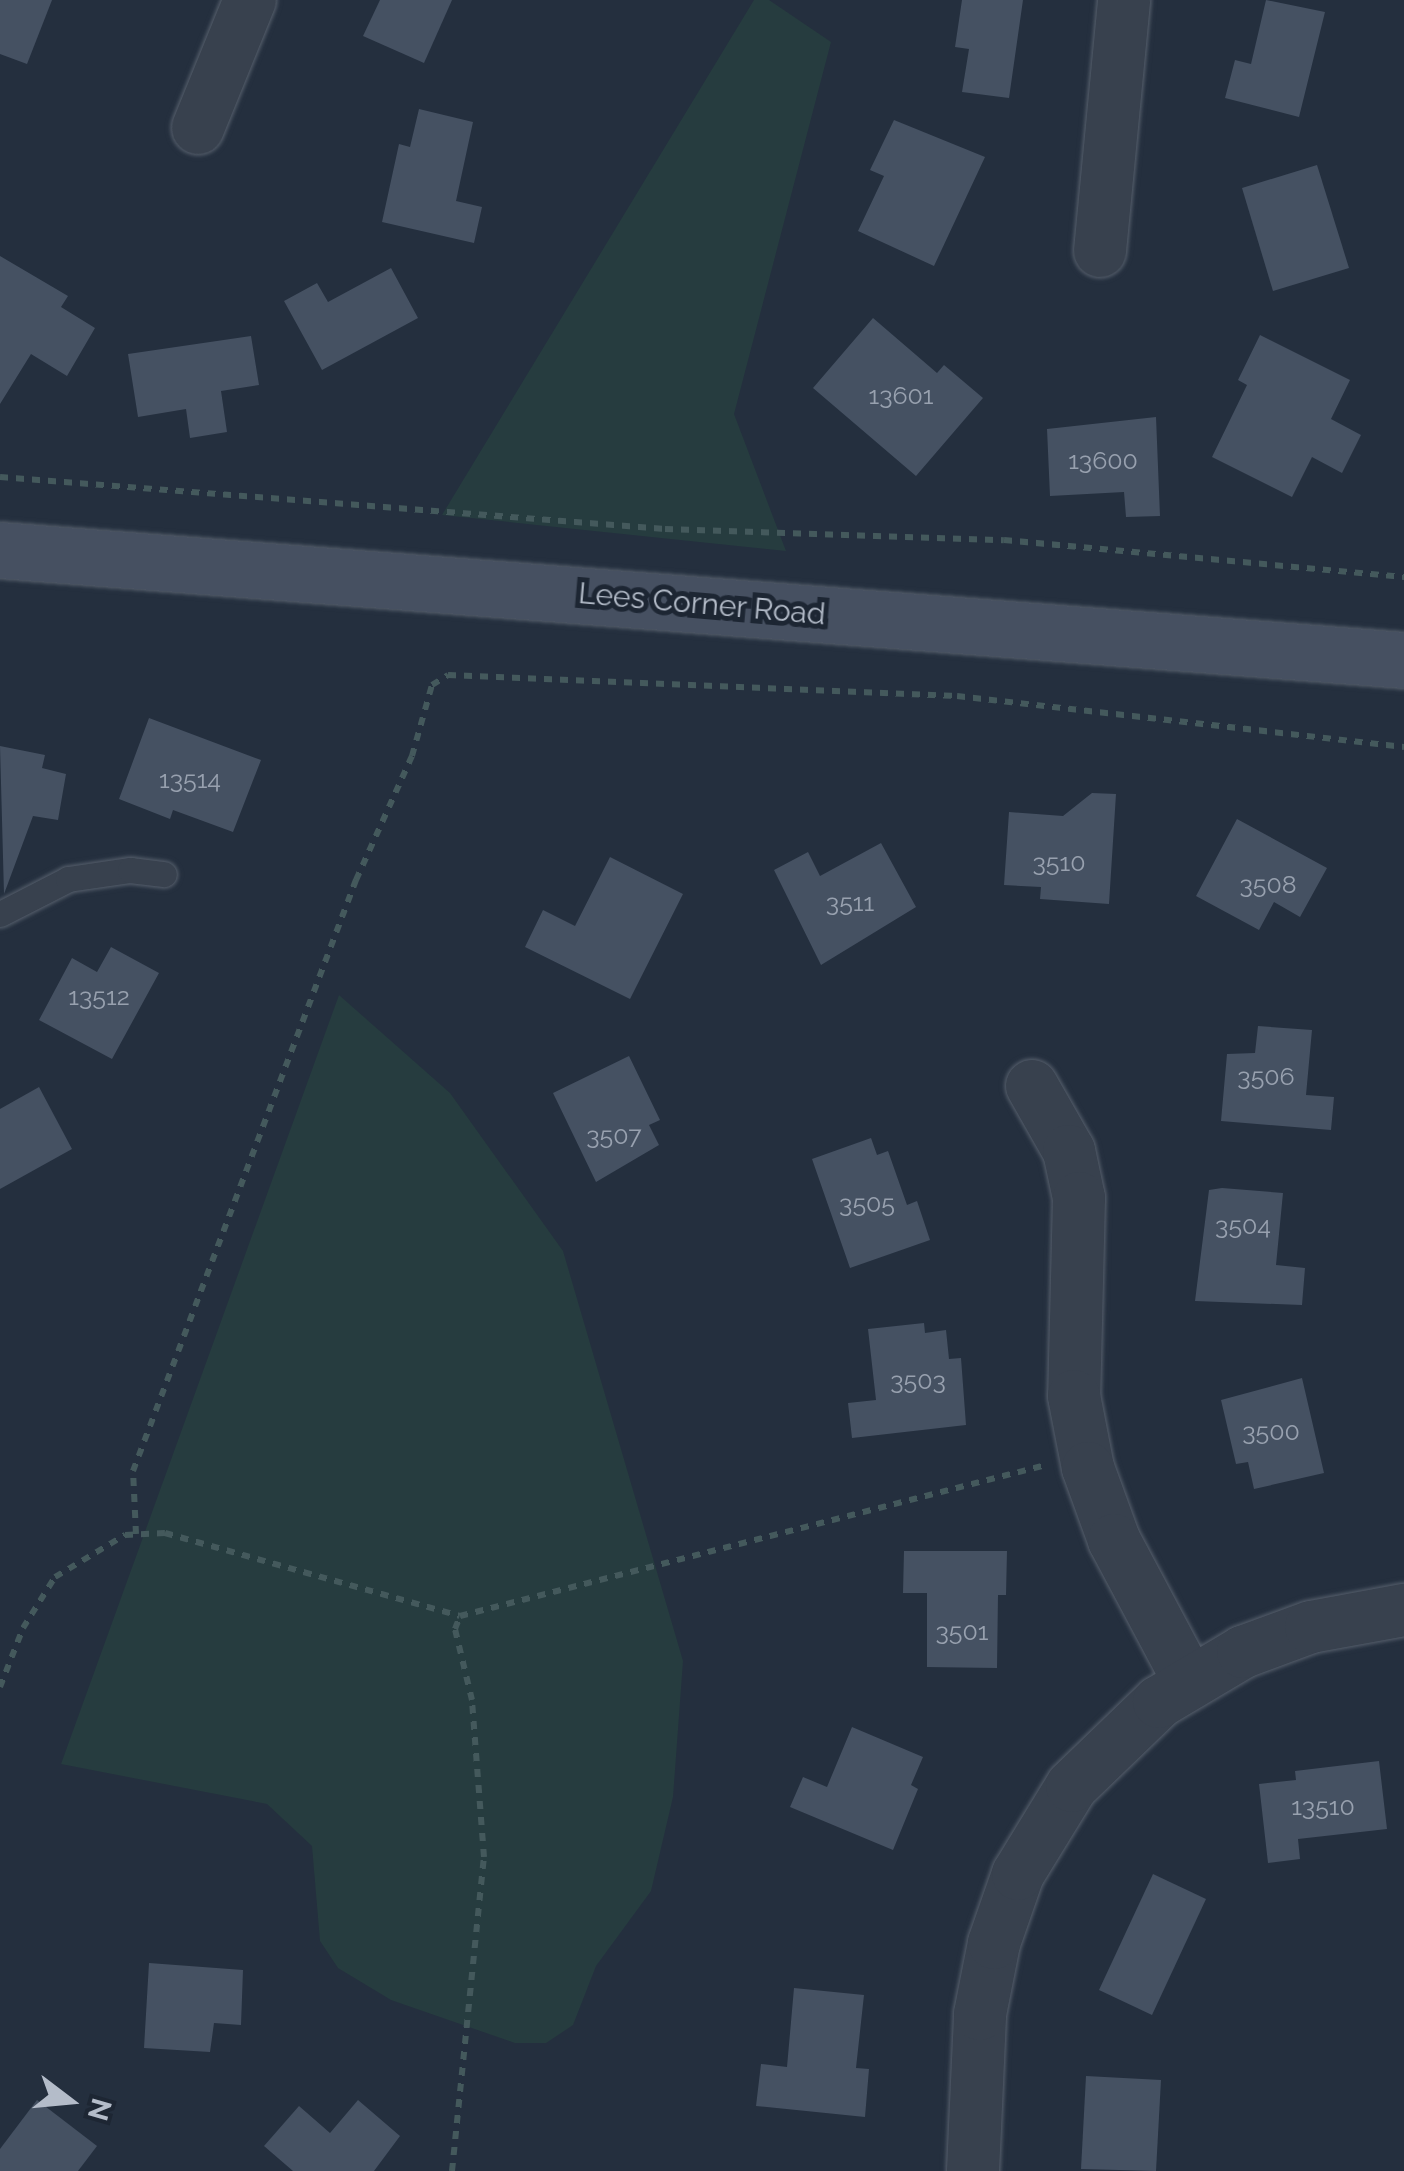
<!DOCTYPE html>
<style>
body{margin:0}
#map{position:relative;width:1404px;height:2171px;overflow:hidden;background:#242f3e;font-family:Raleway,sans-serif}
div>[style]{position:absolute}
.green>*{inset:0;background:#263c3f}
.building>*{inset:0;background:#455162}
.path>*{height:6px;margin-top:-3px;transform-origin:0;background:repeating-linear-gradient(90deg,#44595c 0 8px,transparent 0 16px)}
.roads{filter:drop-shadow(0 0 2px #565f6c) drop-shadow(0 0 2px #565f6c)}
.lane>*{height:25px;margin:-12.5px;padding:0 12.5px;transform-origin:12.5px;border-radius:12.5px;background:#38414e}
.street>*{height:52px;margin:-26px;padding:0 26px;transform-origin:26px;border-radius:26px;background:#38414e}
.secondary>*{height:55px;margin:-27.5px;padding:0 27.5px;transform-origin:27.5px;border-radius:27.5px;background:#465061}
span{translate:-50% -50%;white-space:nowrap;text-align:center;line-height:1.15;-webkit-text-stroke:10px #1d2633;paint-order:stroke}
.number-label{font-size:25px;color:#98a1af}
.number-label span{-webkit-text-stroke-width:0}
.street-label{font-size:30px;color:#b4bcc9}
.north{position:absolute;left:20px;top:2051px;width:100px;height:100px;-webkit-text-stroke:8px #1d2633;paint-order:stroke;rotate:106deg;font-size:28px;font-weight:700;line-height:40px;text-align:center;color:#b4bcc9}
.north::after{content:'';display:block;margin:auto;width:35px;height:45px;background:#b4bcc9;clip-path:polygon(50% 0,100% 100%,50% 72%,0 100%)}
</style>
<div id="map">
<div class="green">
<div style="clip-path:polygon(754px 0,769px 0,831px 42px,734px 414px,786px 551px,442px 515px)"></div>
<div style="clip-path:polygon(339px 995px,450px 1093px,563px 1251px,683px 1661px,673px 1797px,651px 1891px,596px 1966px,573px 2025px,546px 2043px,515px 2043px,391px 2000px,338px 1968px,320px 1941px,312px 1846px,267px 1804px,61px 1764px)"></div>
</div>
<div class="building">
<div style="clip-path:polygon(0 0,52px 0,27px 64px,0 54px)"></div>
<div style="clip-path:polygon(380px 0,452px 0,424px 63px,363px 36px)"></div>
<div style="clip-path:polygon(962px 0,1023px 0,1009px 98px,962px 92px,969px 49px,955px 47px)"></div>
<div style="clip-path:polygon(1266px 0,1325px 12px,1299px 117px,1225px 98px,1235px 60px,1251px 64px)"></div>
<div style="clip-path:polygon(419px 109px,473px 122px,456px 201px,482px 207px,474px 243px,382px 222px,399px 144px,410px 147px)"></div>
<div style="clip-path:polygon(894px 120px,985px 157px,934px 266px,858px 231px,884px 176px,870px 170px)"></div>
<div style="clip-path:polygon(1317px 165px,1349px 268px,1273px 291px,1242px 188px)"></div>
<div style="clip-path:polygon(0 256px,68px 296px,61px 307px,95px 328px,67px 376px,31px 354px,0 404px)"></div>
<div style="clip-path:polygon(391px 268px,418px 318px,322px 370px,284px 301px,317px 283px,328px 302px)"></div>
<div style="clip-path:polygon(873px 318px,937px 373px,944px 365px,983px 398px,916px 476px,813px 388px)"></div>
<div style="clip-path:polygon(1260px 335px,1350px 380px,1331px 419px,1361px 435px,1342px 473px,1312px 457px,1292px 497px,1212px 457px,1247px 385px,1238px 380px)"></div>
<div style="clip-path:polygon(251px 336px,259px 385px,221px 391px,227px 432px,190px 438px,186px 409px,138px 417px,128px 354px)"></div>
<div style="clip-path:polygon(1156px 417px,1160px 516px,1126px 517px,1124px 492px,1050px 496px,1047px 429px)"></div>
<div style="clip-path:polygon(149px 718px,261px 760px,233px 832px,173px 810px,170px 819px,119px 799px)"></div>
<div style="clip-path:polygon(0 746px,45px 755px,42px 768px,66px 774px,58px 820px,33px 816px,4px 894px)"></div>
<div style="clip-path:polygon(1092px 793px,1116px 794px,1109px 904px,1040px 899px,1041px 887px,1004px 885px,1009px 812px,1063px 816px)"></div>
<div style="clip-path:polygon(1237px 819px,1327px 868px,1300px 917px,1274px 902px,1259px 930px,1196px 896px)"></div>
<div style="clip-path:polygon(881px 843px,916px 907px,821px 965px,774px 870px,808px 852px,820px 876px)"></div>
<div style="clip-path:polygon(610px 857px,683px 894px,630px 999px,525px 947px,543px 910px,575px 926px)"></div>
<div style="clip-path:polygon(111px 947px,159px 973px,112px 1059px,39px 1020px,72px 958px,97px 972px)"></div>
<div style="clip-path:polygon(1258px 1026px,1312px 1030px,1306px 1095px,1334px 1097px,1331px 1130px,1221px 1121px,1227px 1054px,1255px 1053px)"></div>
<div style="clip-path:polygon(629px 1056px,660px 1120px,649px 1125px,659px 1145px,596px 1182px,553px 1093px)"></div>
<div style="clip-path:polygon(39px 1087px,72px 1149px,0 1189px,0 1109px)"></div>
<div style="clip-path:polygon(871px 1138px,877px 1155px,888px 1151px,907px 1205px,917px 1201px,930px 1240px,850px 1268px,812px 1159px)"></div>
<div style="clip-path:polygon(1222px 1188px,1283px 1193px,1276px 1265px,1305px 1268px,1302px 1305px,1195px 1301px,1209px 1190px)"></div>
<div style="clip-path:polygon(924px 1323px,925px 1333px,946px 1330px,949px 1359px,961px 1358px,966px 1425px,852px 1438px,848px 1403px,876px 1400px,868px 1329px)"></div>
<div style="clip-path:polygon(1302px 1378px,1324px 1473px,1254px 1489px,1248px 1462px,1236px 1464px,1221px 1400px)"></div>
<div style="clip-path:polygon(904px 1551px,1007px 1551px,1006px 1595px,998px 1595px,997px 1668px,927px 1667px,927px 1593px,903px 1593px)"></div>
<div style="clip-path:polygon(852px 1727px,923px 1757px,911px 1785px,918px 1789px,893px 1850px,790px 1807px,803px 1777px,827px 1787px)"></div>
<div style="clip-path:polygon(1379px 1761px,1387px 1829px,1298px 1839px,1300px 1859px,1268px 1863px,1259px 1784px,1296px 1780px,1295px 1771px)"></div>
<div style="clip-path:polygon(1153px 1874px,1206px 1899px,1152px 2015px,1099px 1990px)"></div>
<div style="clip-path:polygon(149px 1963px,243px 1970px,241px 2025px,214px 2023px,210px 2052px,144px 2048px)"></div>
<div style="clip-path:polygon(794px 1988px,864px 1995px,856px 2068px,869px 2069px,865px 2117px,756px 2106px,761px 2064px,787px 2067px)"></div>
<div style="clip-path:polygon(1086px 2076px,1161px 2080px,1156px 2171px,1081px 2169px)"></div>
<div style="clip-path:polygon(37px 2100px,97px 2146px,78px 2171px,0 2171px,0 2149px)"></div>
<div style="clip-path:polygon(358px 2100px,400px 2136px,374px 2171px,293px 2171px,264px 2146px,299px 2106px,330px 2133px)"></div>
</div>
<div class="path">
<div style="left:0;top:477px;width:667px;rotate:4.47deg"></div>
<div style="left:665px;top:529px;width:339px;rotate:1.9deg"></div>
<div style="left:1004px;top:540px;width:402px;rotate:5.3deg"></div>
<div style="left:136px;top:1534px;width:63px;rotate:-92.7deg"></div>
<div style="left:133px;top:1471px;width:632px;rotate:-69.33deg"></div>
<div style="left:356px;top:880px;width:136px;rotate:-65.7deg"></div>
<div style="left:412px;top:756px;width:74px;rotate:-74.3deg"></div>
<div style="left:432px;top:685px;width:19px;rotate:-32deg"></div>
<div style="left:448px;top:675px;width:509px;rotate:2.36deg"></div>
<div style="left:957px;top:696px;width:450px;rotate:6.5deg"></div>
<div style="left:0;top:1687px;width:63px;rotate:-68.7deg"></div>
<div style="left:23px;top:1628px;width:60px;rotate:-57.9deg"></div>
<div style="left:55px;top:1577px;width:82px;rotate:-31deg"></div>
<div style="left:125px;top:1535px;width:40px;rotate:-2.9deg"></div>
<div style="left:165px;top:1533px;width:306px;rotate:15.7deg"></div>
<div style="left:460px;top:1616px;width:601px;rotate:-14.45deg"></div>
<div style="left:452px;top:2171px;width:316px;rotate:-84.2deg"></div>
<div style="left:484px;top:1857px;width:157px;rotate:-94.4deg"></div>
<div style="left:472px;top:1700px;width:73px;rotate:-103.5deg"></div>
<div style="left:455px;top:1629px;width:14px;rotate:-69deg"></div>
</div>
<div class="roads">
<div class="lane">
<div style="left:0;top:914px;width:76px;rotate:-27.2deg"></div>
<div style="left:68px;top:879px;width:63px;rotate:-8.3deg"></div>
<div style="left:130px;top:870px;width:34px;rotate:7deg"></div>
</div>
<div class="street">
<div style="left:198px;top:128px;width:138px;rotate:-67.9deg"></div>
<div style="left:1100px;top:251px;width:252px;rotate:-84.5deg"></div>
<div style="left:1032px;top:1086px;width:75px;rotate:60.4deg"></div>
<div style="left:1069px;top:1151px;width:48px;rotate:78deg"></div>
<div style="left:1079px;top:1198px;width:198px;rotate:91.4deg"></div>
<div style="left:1074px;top:1396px;width:73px;rotate:79deg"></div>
<div style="left:1088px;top:1468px;width:77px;rotate:70.1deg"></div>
<div style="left:1114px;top:1540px;width:160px;rotate:62deg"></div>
<div style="left:973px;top:2171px;width:157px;rotate:-87.4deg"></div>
<div style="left:980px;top:2014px;width:72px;rotate:-78.8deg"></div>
<div style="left:994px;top:1943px;width:73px;rotate:-70.8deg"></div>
<div style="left:1018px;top:1874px;width:103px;rotate:-58.5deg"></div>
<div style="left:1072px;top:1786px;width:121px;rotate:-44deg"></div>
<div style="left:1159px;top:1702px;width:98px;rotate:-30.8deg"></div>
<div style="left:1243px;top:1652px;width:72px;rotate:-20.2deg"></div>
<div style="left:1311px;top:1627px;width:95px;rotate:-10.4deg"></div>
</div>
<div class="secondary">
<div style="left:0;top:550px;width:1408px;rotate:4.48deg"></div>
</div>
</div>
<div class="number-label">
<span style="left:901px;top:395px">13601</span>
<span style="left:1103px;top:460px">13600</span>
<span style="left:190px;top:779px">13514</span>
<span style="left:1059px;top:862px">3510</span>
<span style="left:1268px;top:884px">3508</span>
<span style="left:850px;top:902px">3511</span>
<span style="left:99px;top:996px">13512</span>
<span style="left:1266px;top:1076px">3506</span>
<span style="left:614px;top:1135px">3507</span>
<span style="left:867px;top:1203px">3505</span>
<span style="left:1243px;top:1225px">3504</span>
<span style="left:918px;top:1380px">3503</span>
<span style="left:1271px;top:1431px">3500</span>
<span style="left:962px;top:1631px">3501</span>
<span style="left:1323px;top:1806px">13510</span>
</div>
<div class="street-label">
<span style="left:702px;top:604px;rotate:5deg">Lees Corner Road</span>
</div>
<div class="north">N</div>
</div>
